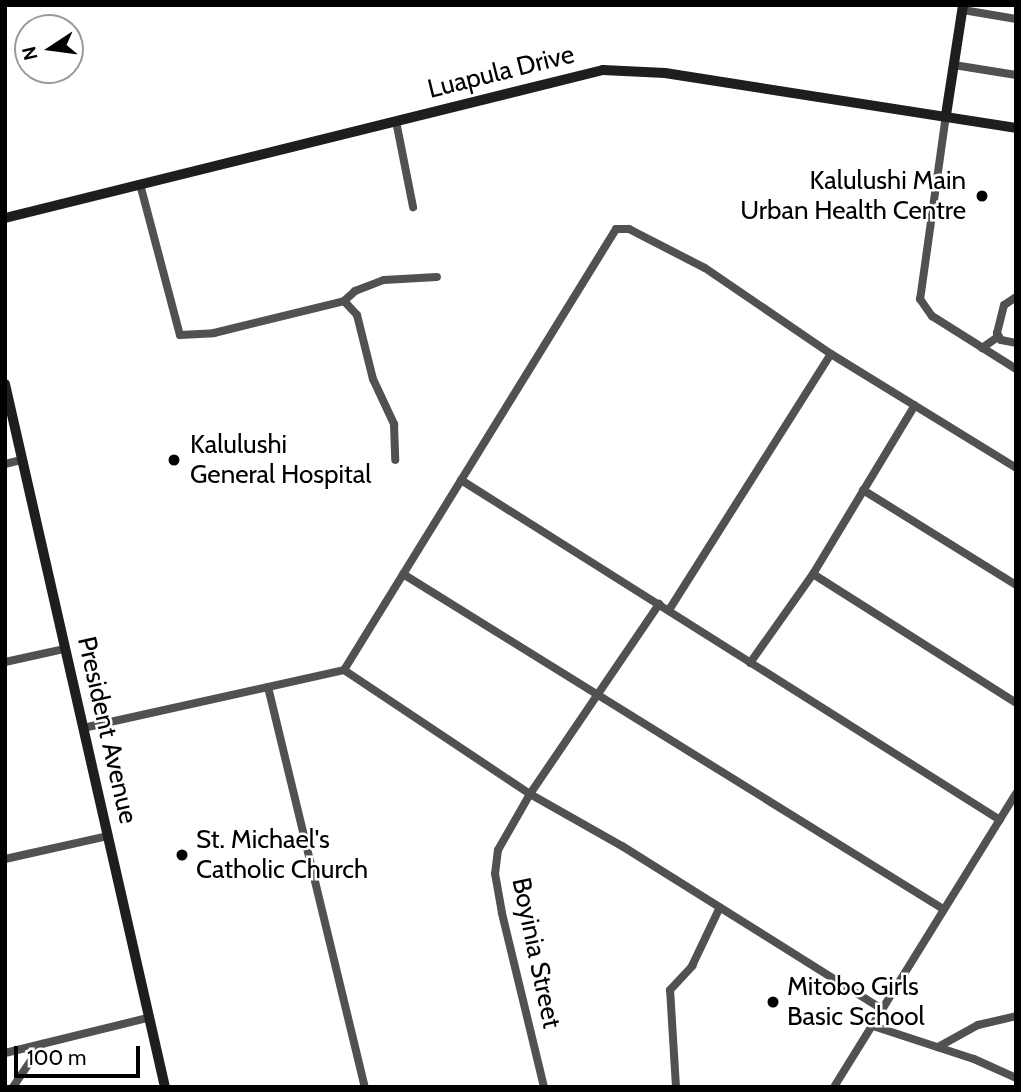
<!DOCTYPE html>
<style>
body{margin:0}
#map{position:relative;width:1021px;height:1092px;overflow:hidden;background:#fff;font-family:Cabin,sans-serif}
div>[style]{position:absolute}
.street>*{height:8px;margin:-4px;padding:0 4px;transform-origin:4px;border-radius:4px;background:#515151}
.secondary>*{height:10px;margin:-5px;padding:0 5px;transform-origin:5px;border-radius:5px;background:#1e1e1e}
.dots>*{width:19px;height:19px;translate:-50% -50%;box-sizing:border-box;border:4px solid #fff;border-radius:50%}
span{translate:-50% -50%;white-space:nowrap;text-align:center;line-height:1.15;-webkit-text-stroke:5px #fff;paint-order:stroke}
.street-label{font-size:26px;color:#000}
.poi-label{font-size:26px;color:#000}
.right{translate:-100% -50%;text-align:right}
.left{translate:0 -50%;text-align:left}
.frame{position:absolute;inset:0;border:7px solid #000;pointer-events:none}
.north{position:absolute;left:14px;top:14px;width:70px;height:70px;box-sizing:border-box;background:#fff;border:2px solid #999;border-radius:50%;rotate:257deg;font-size:19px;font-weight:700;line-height:28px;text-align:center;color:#000}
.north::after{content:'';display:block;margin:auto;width:24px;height:32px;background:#000;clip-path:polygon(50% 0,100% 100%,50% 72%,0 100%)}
.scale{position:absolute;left:14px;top:1046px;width:126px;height:32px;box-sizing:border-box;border:4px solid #000;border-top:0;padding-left:9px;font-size:21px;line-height:24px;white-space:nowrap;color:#000;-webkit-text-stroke:5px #fff;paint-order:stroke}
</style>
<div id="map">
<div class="street">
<div style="left:963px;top:10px;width:54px;rotate:9.6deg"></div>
<div style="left:954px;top:65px;width:63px;rotate:9.2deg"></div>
<div style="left:946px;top:115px;width:186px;rotate:98deg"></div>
<div style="left:920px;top:299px;width:21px;rotate:55deg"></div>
<div style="left:932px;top:316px;width:99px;rotate:32.2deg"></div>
<div style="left:396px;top:121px;width:88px;rotate:78.8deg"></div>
<div style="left:140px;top:184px;width:156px;rotate:75.2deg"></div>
<div style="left:180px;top:335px;width:34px;rotate:-3deg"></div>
<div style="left:214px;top:333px;width:134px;rotate:-13.8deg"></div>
<div style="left:344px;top:301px;width:19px;rotate:47deg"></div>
<div style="left:357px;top:315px;width:66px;rotate:76deg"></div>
<div style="left:373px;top:379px;width:50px;rotate:65deg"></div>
<div style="left:394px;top:424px;width:36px;rotate:88deg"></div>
<div style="left:1016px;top:297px;width:14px;rotate:146deg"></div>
<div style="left:1004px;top:305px;width:29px;rotate:104deg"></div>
<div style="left:997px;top:333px;width:8px;rotate:60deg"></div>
<div style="left:1001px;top:340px;width:15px;rotate:11deg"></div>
<div style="left:344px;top:301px;width:15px;rotate:-42deg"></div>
<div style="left:355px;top:291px;width:31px;rotate:-21deg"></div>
<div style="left:384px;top:280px;width:53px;rotate:-3.2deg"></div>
<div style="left:982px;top:348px;width:19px;rotate:-35deg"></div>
<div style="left:5px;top:464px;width:16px;rotate:-14deg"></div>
<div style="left:461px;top:480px;width:637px;rotate:32.24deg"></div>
<div style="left:863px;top:490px;width:180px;rotate:31.8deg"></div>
<div style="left:403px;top:574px;width:635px;rotate:31.81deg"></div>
<div style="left:813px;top:574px;width:241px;rotate:32.4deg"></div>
<div style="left:669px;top:610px;width:303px;rotate:-57.7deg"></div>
<div style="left:831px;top:354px;width:217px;rotate:31.6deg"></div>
<div style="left:5px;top:662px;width:60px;rotate:-12.4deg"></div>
<div style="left:750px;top:663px;width:109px;rotate:-54.7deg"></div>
<div style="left:813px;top:574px;width:197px;rotate:-58.9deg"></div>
<div style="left:344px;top:670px;width:518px;rotate:-58.33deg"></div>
<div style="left:616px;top:229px;width:13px"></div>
<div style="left:629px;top:229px;width:85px;rotate:27.2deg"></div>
<div style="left:705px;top:268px;width:153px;rotate:34.3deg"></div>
<div style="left:268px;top:687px;width:412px;rotate:76.4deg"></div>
<div style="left:83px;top:728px;width:267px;rotate:-12.5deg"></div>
<div style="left:344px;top:670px;width:224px;rotate:33.7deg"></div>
<div style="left:530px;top:794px;width:106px;rotate:29.5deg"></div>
<div style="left:622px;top:846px;width:307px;rotate:32.1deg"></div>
<div style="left:5px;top:859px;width:106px;rotate:-12.6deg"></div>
<div style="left:873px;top:1026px;width:106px;rotate:18.1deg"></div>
<div style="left:974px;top:1059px;width:46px;rotate:24.3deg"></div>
<div style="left:938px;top:1047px;width:46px;rotate:-28.8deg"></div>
<div style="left:978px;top:1025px;width:39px;rotate:-13deg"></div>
<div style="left:5px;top:1053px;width:147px;rotate:-13.8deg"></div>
<div style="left:13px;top:1087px;width:52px;rotate:-56deg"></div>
<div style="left:544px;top:1087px;width:179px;rotate:-103.6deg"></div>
<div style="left:502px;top:913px;width:40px;rotate:-100deg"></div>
<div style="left:495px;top:874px;width:24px;rotate:-83deg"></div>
<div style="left:498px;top:850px;width:64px;rotate:-60.3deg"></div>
<div style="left:530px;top:794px;width:230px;rotate:-55.8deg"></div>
<div style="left:676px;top:1087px;width:97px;rotate:-93.5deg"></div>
<div style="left:670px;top:990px;width:33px;rotate:-47deg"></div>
<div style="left:692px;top:966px;width:65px;rotate:-64.6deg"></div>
<div style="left:834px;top:1087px;width:345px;rotate:-58.2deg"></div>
</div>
<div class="secondary">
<div style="left:946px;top:115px;width:111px;rotate:-81.2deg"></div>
<div style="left:5px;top:218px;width:616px;rotate:-13.9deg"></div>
<div style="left:603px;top:70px;width:62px;rotate:2.8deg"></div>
<div style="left:665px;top:73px;width:355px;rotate:8.9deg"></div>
<div style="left:5px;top:384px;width:721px;rotate:77.18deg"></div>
</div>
<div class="dots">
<div style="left:982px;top:196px;background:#000"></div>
<div style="left:174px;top:460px;background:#000"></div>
<div style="left:182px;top:855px;background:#000"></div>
<div style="left:773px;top:1002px;background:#000"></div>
</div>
<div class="street-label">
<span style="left:501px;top:72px;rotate:-14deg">Luapula Drive</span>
<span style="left:107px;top:730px;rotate:77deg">President Avenue</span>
<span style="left:536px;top:953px;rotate:78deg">Boyinia Street</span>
</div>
<div class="poi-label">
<span class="right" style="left:966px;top:196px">Kalulushi Main<br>Urban Health Centre</span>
<span class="left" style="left:190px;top:460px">Kalulushi<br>General Hospital</span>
<span class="left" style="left:196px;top:855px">St. Michael's<br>Catholic Church</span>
<span class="left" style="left:787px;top:1002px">Mitobo Girls<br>Basic School</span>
</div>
<div class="frame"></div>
<div class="north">N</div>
<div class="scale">100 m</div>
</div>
